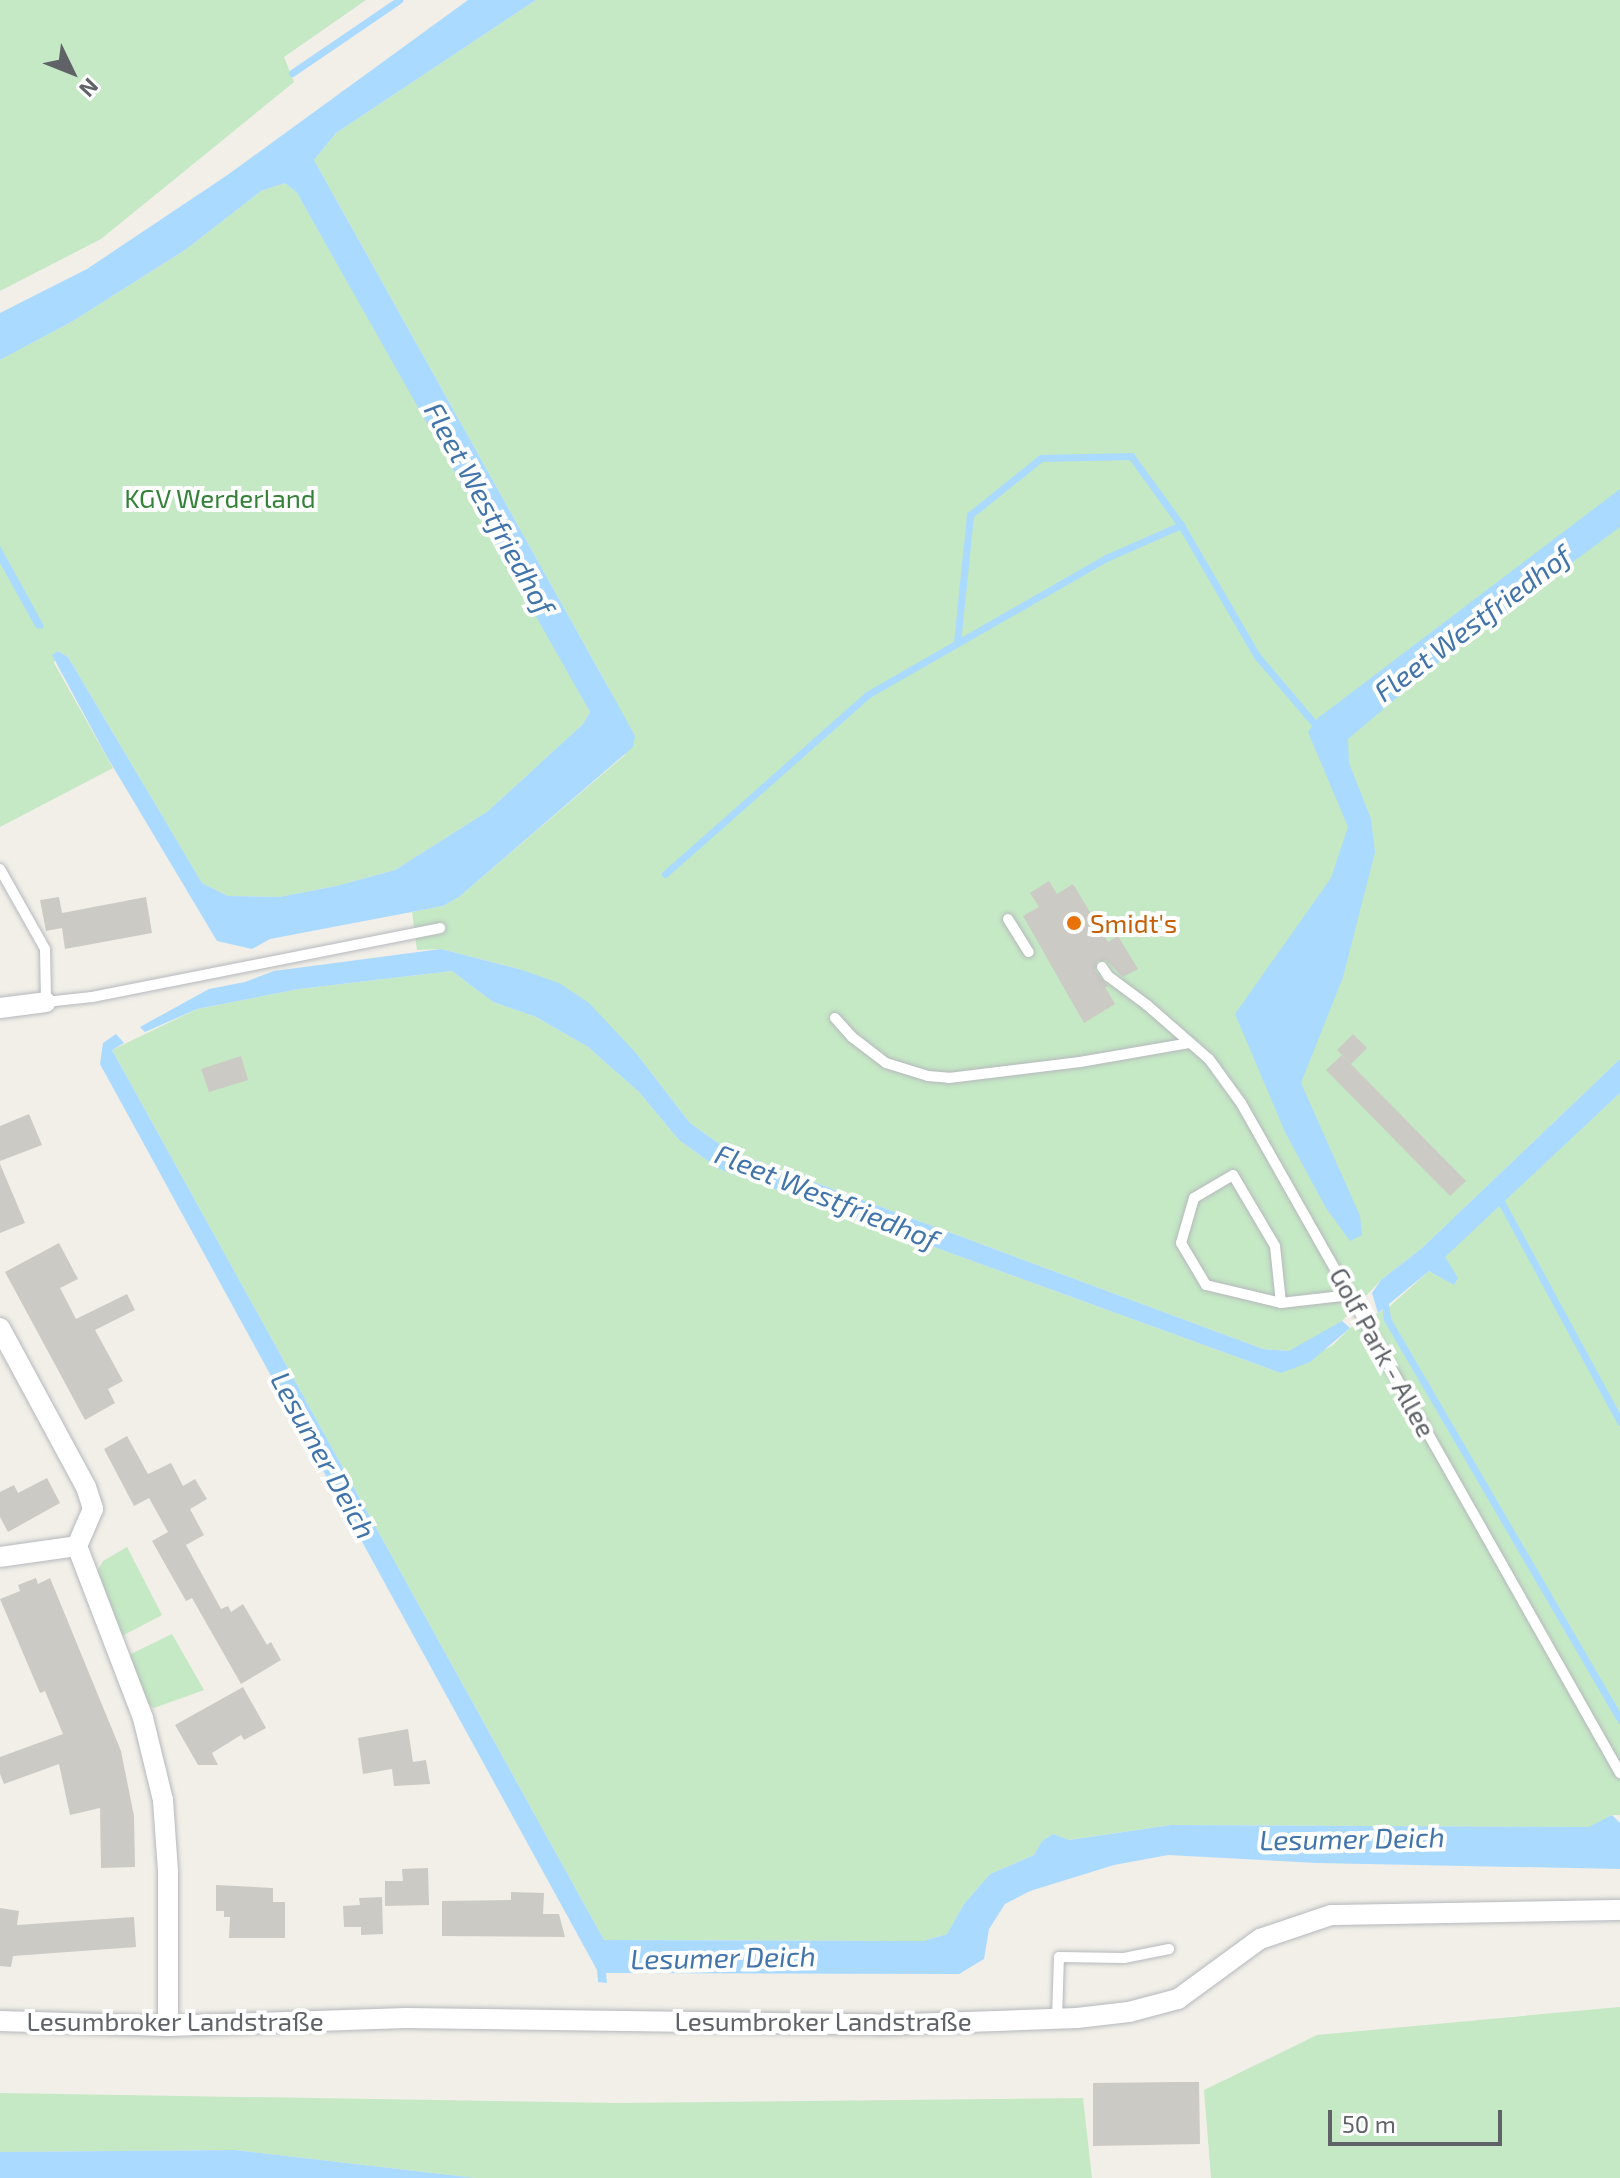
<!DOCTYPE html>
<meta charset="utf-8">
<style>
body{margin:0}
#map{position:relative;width:1620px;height:2178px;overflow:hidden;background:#f1efe8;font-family:"Exo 2",sans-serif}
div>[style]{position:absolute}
.green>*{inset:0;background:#c5e8c5}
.water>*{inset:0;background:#aadaff}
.stream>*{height:7px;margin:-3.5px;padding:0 3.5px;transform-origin:3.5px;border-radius:3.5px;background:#aadaff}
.building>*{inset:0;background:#cccac5}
.roads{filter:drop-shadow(0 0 2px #b5b8bc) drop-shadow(0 0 2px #b5b8bc)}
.service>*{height:10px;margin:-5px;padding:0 5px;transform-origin:5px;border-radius:5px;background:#fff}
.minor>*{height:20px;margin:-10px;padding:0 10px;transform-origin:10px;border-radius:10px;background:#fff}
.dots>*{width:22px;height:22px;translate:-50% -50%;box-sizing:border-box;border:4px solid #fff;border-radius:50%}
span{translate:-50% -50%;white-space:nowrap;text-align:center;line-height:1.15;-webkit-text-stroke:8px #fff;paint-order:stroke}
.park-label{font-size:26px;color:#348238}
.food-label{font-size:26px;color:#c56008}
.left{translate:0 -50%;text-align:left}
.street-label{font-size:26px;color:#5f6368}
.water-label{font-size:28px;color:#4174aa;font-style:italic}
.north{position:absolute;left:32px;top:32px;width:80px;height:80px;-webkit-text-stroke:6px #fff;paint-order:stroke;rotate:133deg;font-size:22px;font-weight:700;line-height:32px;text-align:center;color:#5f6368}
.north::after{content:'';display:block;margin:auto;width:28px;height:36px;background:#5f6368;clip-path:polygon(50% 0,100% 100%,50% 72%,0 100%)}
.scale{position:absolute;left:1328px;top:2110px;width:174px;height:36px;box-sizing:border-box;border:4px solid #5f6368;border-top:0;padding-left:10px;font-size:24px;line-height:28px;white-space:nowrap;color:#5f6368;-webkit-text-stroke:6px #fff;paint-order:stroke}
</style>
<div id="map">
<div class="green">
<div style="clip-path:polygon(0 0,366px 0,284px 57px,294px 82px,101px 239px,0 291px)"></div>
<div style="clip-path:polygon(536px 0,1620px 0,1620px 1059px,1422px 1248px,1381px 1280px,1342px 1321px,1317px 1337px,1289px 1351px,1263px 1349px,728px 1150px,690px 1123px,636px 1053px,519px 969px,441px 949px,417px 950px,412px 912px,443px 906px,459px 897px,625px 755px,612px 694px,314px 160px,336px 133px)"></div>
<div style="clip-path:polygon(285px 183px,297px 193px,552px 639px,590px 712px,583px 724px,488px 811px,395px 870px,336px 886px,279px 897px,228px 896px,202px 883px,68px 657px,58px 651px,54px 663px,113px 768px,0 827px,0 360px,73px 321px,185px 250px,261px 191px)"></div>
<div style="clip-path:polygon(452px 971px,493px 1002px,536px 1017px,588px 1047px,639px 1092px,679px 1140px,719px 1169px,1281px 1373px,1333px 1345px,1350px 1328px,1389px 1307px,1429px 1271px,1454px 1284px,1457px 1277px,1444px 1257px,1620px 1093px,1620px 1815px,1612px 1815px,1590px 1827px,1171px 1825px,1068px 1840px,1053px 1834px,1042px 1841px,1034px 1855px,990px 1874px,964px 1904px,947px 1934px,923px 1941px,604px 1940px,112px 1050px,197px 1009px,299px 989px)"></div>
<div style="clip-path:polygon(127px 1547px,162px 1615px,122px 1636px,96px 1574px,103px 1561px)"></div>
<div style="clip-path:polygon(172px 1634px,204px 1690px,154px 1708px,146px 1703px,129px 1655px)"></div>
<div style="clip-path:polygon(1620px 2007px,1620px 2178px,1211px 2178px,1204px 2090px,1317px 2035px)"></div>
<div style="clip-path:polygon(0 2093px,618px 2103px,1083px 2098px,1092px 2178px,476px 2178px,235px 2150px,0 2152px)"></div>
</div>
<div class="water">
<div style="clip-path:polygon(468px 0,536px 0,336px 133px,314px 160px,612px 694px,635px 736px,633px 747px,459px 897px,443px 906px,270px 939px,252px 949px,217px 941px,106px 755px,52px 655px,58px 651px,68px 657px,202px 883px,228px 896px,279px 897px,336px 886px,395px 870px,488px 811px,583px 724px,590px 712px,297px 193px,285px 183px,261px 191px,185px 250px,73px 321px,0 360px,0 313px,87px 269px,226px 176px)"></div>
<div style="clip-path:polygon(1620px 489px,1620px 527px,1445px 657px,1348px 739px,1349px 763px,1371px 819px,1375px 852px,1343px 977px,1301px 1083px,1360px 1216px,1362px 1235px,1350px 1241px,1326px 1208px,1285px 1132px,1235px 1014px,1331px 878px,1348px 827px,1308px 732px,1318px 718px)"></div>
<div style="clip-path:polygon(0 546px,44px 626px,42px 629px,36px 628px,0 563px)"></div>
<div style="clip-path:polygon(441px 949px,519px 969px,559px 983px,589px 1003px,636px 1053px,690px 1123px,728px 1150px,1263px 1349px,1289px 1351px,1342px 1321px,1350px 1328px,1310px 1362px,1281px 1373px,719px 1169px,679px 1140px,639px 1092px,588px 1047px,536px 1017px,493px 1002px,452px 971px,299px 989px,197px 1009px,145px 1032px,140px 1027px,209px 989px,245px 982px,274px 971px)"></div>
<div style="clip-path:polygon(116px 1034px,124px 1043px,112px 1050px,604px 1940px,923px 1941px,947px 1934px,964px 1904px,990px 1874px,1034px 1855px,1042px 1841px,1053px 1834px,1069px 1840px,1171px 1825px,1589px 1827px,1612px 1815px,1620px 1823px,1620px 1869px,1317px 1863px,1168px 1855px,1114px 1865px,1030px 1891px,1005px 1904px,989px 1929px,984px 1959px,959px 1974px,606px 1973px,607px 1983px,598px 1982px,597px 1970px,100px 1064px,103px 1043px)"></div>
<div style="clip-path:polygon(1620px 1059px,1620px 1093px,1445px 1257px,1458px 1278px,1454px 1285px,1429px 1271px,1378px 1313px,1372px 1293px,1381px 1280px,1422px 1248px)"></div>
<div style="clip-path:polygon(235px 2150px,476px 2178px,0 2178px,0 2152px)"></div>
</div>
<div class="stream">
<div style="left:292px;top:73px;width:130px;rotate:-34.3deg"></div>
<div style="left:957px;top:643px;width:129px;rotate:-84.2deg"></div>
<div style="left:970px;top:515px;width:91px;rotate:-38.8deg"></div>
<div style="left:1041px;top:458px;width:90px;rotate:-1.3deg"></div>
<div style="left:1131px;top:456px;width:85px;rotate:54.1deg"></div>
<div style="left:665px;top:874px;width:270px;rotate:-41.5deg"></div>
<div style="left:867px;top:695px;width:275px;rotate:-29.8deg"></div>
<div style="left:1106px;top:558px;width:82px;rotate:-23.7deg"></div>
<div style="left:1181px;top:525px;width:151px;rotate:59.9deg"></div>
<div style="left:1257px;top:656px;width:94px;rotate:49.7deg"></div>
<div style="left:1498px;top:1196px;width:257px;rotate:61.6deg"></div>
<div style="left:1384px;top:1299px;width:20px;rotate:81deg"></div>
<div style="left:1387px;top:1319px;width:464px;rotate:59.8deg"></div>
</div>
<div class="building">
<div style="clip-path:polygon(1049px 881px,1057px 894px,1073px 884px,1108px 942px,1118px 936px,1138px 969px,1123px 977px,1106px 960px,1097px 961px,1095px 971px,1108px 986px,1105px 987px,1115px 1004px,1084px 1023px,1023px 916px,1039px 907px,1030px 893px)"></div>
<div style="clip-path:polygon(59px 897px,62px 913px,146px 897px,152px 933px,65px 949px,62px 928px,46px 931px,40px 900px)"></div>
<div style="clip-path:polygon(1353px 1034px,1367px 1048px,1351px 1064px,1337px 1050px)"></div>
<div style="clip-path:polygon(1342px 1055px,1466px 1181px,1450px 1196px,1326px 1070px)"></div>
<div style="clip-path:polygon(241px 1056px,248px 1080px,209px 1092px,201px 1069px)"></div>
<div style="clip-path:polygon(29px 1114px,42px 1145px,0 1161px,0 1126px)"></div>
<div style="clip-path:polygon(0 1164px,25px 1223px,0 1233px)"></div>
<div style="clip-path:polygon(59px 1243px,78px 1279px,60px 1288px,76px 1319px,127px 1294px,135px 1310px,95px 1330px,123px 1381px,108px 1389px,115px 1403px,85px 1420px,5px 1272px)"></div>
<div style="clip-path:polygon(127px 1436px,148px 1474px,171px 1463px,183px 1486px,195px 1479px,207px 1499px,190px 1509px,204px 1535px,186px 1545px,221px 1609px,228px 1606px,231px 1612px,243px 1604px,267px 1645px,271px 1642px,281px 1660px,241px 1684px,192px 1598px,186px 1601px,152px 1541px,168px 1532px,149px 1498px,134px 1506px,104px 1449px)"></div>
<div style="clip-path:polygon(47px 1478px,60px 1503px,8px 1532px,0 1517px,0 1492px,14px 1485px,18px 1493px)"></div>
<div style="clip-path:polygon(36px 1578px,38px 1584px,50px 1578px,121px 1751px,134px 1816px,135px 1867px,101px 1868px,100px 1808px,70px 1815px,59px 1764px,4px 1784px,0 1774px,0 1757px,63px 1734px,45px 1691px,40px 1693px,0 1599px,20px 1591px,18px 1585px)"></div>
<div style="clip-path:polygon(243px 1687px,266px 1728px,244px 1740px,241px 1735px,212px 1753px,218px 1765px,198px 1765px,175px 1725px)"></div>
<div style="clip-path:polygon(408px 1729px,413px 1762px,426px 1760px,430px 1784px,394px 1786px,392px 1769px,363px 1774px,358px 1738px)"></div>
<div style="clip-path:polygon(428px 1868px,429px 1905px,385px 1906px,385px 1881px,403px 1881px,402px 1869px)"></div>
<div style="clip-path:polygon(216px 1885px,273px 1888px,273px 1902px,285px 1902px,285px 1938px,229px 1938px,230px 1917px,224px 1917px,224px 1911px,216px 1911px)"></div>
<div style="clip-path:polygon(511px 1892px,544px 1893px,543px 1914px,559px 1914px,565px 1937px,442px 1936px,442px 1901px,511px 1900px)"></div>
<div style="clip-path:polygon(382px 1897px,383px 1934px,361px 1935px,361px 1927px,344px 1927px,343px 1906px,360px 1905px,359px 1898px)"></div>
<div style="clip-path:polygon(0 1908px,19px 1911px,17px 1925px,134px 1917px,136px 1947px,13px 1956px,11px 1967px,0 1966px)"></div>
<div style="clip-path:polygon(1180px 2082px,1199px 2082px,1200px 2144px,1093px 2146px,1093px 2083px)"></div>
</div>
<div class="roads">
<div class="service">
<div style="left:0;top:869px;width:92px;rotate:60.6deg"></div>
<div style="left:45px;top:949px;width:53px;rotate:88.9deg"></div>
<div style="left:46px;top:1002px;width:46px;rotate:-6.2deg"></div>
<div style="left:92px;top:997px;width:355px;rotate:-11.2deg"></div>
<div style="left:1008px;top:919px;width:39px;rotate:58deg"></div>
<div style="left:1102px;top:967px;width:11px;rotate:56deg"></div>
<div style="left:1108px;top:976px;width:49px;rotate:36.6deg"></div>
<div style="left:1147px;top:1005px;width:82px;rotate:41.1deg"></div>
<div style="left:1209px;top:1059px;width:54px;rotate:54deg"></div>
<div style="left:1241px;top:1103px;width:770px;rotate:60.5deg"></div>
<div style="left:835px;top:1018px;width:25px;rotate:48deg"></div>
<div style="left:852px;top:1037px;width:43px;rotate:37.4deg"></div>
<div style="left:886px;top:1063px;width:44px;rotate:17.2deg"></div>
<div style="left:928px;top:1076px;width:21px;rotate:5deg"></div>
<div style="left:949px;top:1078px;width:132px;rotate:-7deg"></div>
<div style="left:1080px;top:1062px;width:112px;rotate:-9.8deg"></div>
<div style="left:1281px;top:1303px;width:57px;rotate:-96deg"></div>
<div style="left:1275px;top:1246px;width:82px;rotate:-120.6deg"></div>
<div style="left:1233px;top:1175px;width:45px;rotate:149.5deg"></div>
<div style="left:1194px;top:1198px;width:47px;rotate:106.1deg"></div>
<div style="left:1181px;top:1243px;width:49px;rotate:59.2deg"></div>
<div style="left:1206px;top:1285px;width:77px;rotate:13.5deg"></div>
<div style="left:1281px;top:1303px;width:70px;rotate:-6.5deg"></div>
<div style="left:1057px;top:2019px;width:62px;rotate:-88.2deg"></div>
<div style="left:1059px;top:1957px;width:65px;rotate:0.9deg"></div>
<div style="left:1124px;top:1958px;width:46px;rotate:-11.3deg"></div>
</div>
<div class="minor">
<div style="left:0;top:1008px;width:46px;rotate:-7.4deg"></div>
<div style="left:0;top:1328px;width:181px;rotate:61.6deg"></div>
<div style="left:86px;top:1487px;width:23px;rotate:72deg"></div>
<div style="left:93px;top:1509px;width:40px;rotate:113.4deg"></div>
<div style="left:77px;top:1546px;width:184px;rotate:69deg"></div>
<div style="left:143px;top:1718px;width:84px;rotate:76.3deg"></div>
<div style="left:163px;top:1800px;width:72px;rotate:86deg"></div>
<div style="left:168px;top:1872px;width:154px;rotate:90deg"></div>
<div style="left:0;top:1557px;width:78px;rotate:-8.1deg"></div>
<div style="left:0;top:2021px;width:168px;rotate:1.7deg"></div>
<div style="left:168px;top:2026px;width:238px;rotate:-1.9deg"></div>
<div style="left:406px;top:2018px;width:473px;rotate:0.8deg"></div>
<div style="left:879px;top:2025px;width:198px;rotate:-2deg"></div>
<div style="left:1077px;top:2018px;width:52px;rotate:-6.6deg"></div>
<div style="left:1129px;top:2012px;width:51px;rotate:-14.9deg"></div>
<div style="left:1178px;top:1999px;width:102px;rotate:-36.2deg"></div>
<div style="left:1260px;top:1939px;width:75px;rotate:-18.7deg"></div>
<div style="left:1331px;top:1915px;width:289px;rotate:-1deg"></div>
</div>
</div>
<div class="dots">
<div style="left:1074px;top:923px;background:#e8710a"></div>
</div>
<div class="park-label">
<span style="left:220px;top:498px">KGV Werderland</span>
</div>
<div class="food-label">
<span class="left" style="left:1090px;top:923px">Smidt's</span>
</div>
<div class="street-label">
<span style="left:1383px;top:1352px;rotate:61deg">Golf Park - Allee</span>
<span style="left:175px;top:2021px">Lesumbroker Landstraße</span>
<span style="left:823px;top:2021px">Lesumbroker Landstraße</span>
</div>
<div class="water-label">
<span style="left:490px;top:508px;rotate:61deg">Fleet Westfriedhof</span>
<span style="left:1472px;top:623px;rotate:-37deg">Fleet Westfriedhof</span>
<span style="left:827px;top:1196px;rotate:22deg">Fleet Westfriedhof</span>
<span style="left:324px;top:1455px;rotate:61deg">Lesumer Deich</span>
<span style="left:1352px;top:1838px;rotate:-1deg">Lesumer Deich</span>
<span style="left:723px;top:1957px;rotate:-1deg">Lesumer Deich</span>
</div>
<div class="north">N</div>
<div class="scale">50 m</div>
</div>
